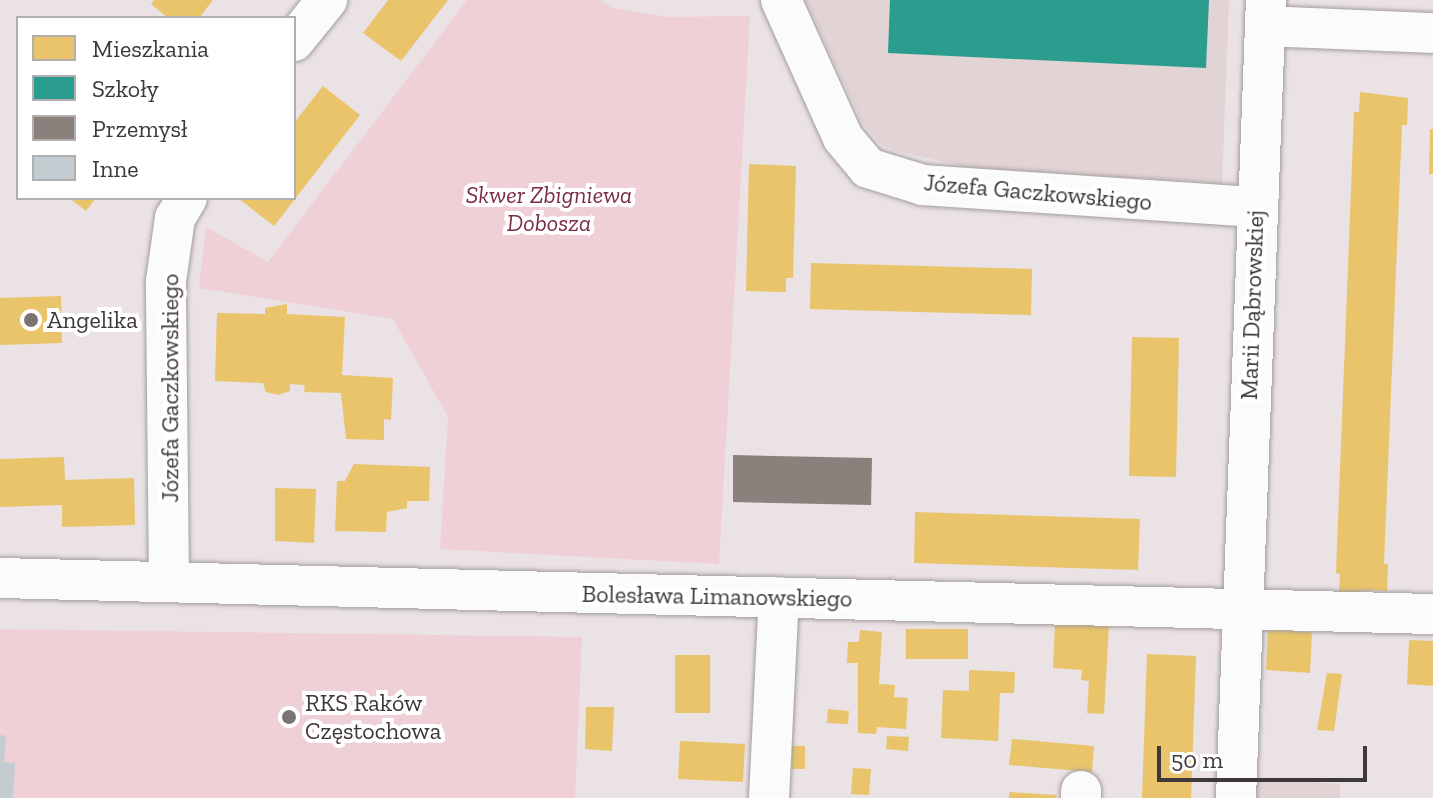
<!DOCTYPE html>
<meta charset="utf-8">
<style>
body{margin:0}
#map{position:relative;width:1433px;height:798px;overflow:hidden;background:#eae2e4;font-family:"Zilla Slab",serif}
div>[style]{position:absolute}
.built>*{inset:0;background:#e2d3d5}
.green>*{inset:0;background:#f0d0d7}
.homes>*{inset:0;background:#e9c46a}
.schools>*{inset:0;background:#2a9d8f}
.industry>*{inset:0;background:#8a817c}
.building>*{inset:0;background:#c2ccd1}
.roads{filter:drop-shadow(0 0 2px #a39d9e) drop-shadow(0 0 2px #a39d9e)}
.minor>*{height:40px;margin:-20px;padding:0 20px;transform-origin:20px;border-radius:20px;background:#fcfbfb}
.dots>*{width:22px;height:22px;translate:-50% -50%;box-sizing:border-box;border:4px solid #fff;border-radius:50%}
span{translate:-50% -50%;white-space:nowrap;text-align:center;line-height:1.15;-webkit-text-stroke:8px #fff;paint-order:stroke}
.street-label{font-size:24px;color:#3e3839}
.park-label{font-size:24px;color:#792e45;font-style:italic}
.poi-label{font-size:24px;color:#3e3839}
.left{translate:0 -50%;text-align:left}
.legend{position:absolute;left:16px;top:16px;width:280px;height:184px;box-sizing:border-box;background:#fff;border:2px solid #b2afb0;margin:0;padding:10px 14px;list-style:none;font-size:24px;color:#3e3839}
.legend li{display:flex;align-items:center;gap:16px;height:40px}
.legend b{width:40px;border:2px solid #b2afb0}
.scale{position:absolute;left:1157px;top:746px;width:210px;height:36px;box-sizing:border-box;border:4px solid #3e3839;border-top:0;padding-left:10px;font-size:24px;line-height:28px;white-space:nowrap;color:#3e3839;-webkit-text-stroke:6px #fff;paint-order:stroke}
</style>
<div id="map">
<div class="built">
<div style="clip-path:polygon(806px 0,1229px 0,1222px 183px,971px 168px,896px 151px,880px 144px,862px 122px)"></div>
<div style="clip-path:polygon(1256px 778px,1340px 784px,1340px 798px,1256px 798px)"></div>
</div>
<div class="green">
<div style="clip-path:polygon(467px 0,600px 0,612px 8px,669px 17px,750px 16px,719px 564px,440px 549px,448px 417px,393px 319px,199px 288px,206px 227px,268px 262px)"></div>
<div style="clip-path:polygon(0 629px,582px 637px,575px 798px,0 798px)"></div>
</div>
<div class="homes">
<div style="clip-path:polygon(154px 0,213px 0,199px 18px,168px 18px,151px 4px)"></div>
<div style="clip-path:polygon(388px 0,448px 0,401px 61px,363px 33px)"></div>
<div style="clip-path:polygon(323px 86px,360px 115px,274px 226px,238px 198px,294px 198px,294px 123px)"></div>
<div style="clip-path:polygon(1360px 92px,1408px 98px,1407px 125px,1402px 125px,1384px 564px,1388px 564px,1387px 591px,1362px 590px,1361px 595px,1339px 594px,1340px 574px,1336px 573px,1354px 112px,1359px 112px)"></div>
<div style="clip-path:polygon(1430px 129px,1433px 129px,1433px 174px,1429px 174px)"></div>
<div style="clip-path:polygon(749px 164px,796px 166px,793px 278px,786px 278px,786px 292px,746px 291px)"></div>
<div style="clip-path:polygon(69px 198px,96px 198px,86px 211px)"></div>
<div style="clip-path:polygon(811px 263px,1032px 269px,1031px 315px,810px 309px)"></div>
<div style="clip-path:polygon(61px 296px,62px 343px,0 345px,0 298px)"></div>
<div style="clip-path:polygon(287px 304px,287px 314px,345px 317px,342px 375px,393px 378px,391px 420px,384px 419px,384px 440px,346px 439px,341px 393px,304px 392px,305px 385px,290px 384px,290px 391px,278px 395px,266px 392px,263px 383px,215px 381px,217px 313px,265px 314px,265px 308px)"></div>
<div style="clip-path:polygon(1132px 337px,1179px 338px,1176px 477px,1129px 476px)"></div>
<div style="clip-path:polygon(64px 457px,65px 480px,134px 478px,135px 525px,62px 527px,62px 505px,0 507px,0 459px)"></div>
<div style="clip-path:polygon(354px 464px,430px 467px,429px 501px,407px 501px,407px 508px,387px 512px,386px 532px,335px 531px,337px 481px,345px 481px)"></div>
<div style="clip-path:polygon(275px 488px,316px 489px,314px 543px,275px 541px)"></div>
<div style="clip-path:polygon(915px 512px,1140px 519px,1138px 570px,914px 563px)"></div>
<div style="clip-path:polygon(1055px 622px,1109px 625px,1104px 714px,1087px 713px,1089px 681px,1081px 680px,1082px 670px,1053px 668px)"></div>
<div style="clip-path:polygon(906px 629px,968px 629px,968px 659px,906px 659px)"></div>
<div style="clip-path:polygon(860px 630px,882px 632px,879px 684px,895px 685px,894px 697px,908px 698px,906px 729px,877px 727px,876px 734px,858px 733px,858px 663px,847px 663px,848px 642px,859px 642px)"></div>
<div style="clip-path:polygon(1268px 630px,1312px 632px,1310px 673px,1266px 670px)"></div>
<div style="clip-path:polygon(1409px 640px,1433px 641px,1433px 686px,1407px 684px)"></div>
<div style="clip-path:polygon(1147px 654px,1196px 656px,1191px 798px,1142px 798px)"></div>
<div style="clip-path:polygon(675px 655px,710px 655px,710px 713px,675px 713px)"></div>
<div style="clip-path:polygon(969px 670px,1015px 672px,1014px 693px,1000px 693px,998px 741px,941px 738px,943px 690px,969px 691px)"></div>
<div style="clip-path:polygon(1327px 673px,1342px 674px,1334px 731px,1317px 730px)"></div>
<div style="clip-path:polygon(586px 707px,614px 707px,612px 751px,585px 749px)"></div>
<div style="clip-path:polygon(828px 709px,849px 711px,848px 724px,827px 723px)"></div>
<div style="clip-path:polygon(887px 736px,909px 737px,908px 751px,886px 749px)"></div>
<div style="clip-path:polygon(1012px 739px,1094px 746px,1092px 772px,1009px 765px)"></div>
<div style="clip-path:polygon(680px 741px,745px 744px,743px 782px,678px 779px)"></div>
<div style="clip-path:polygon(792px 746px,805px 746px,805px 769px,792px 769px)"></div>
<div style="clip-path:polygon(853px 768px,871px 769px,869px 795px,851px 794px)"></div>
<div style="clip-path:polygon(1009px 792px,1057px 795px,1056px 798px,1009px 798px)"></div>
</div>
<div class="schools">
<div style="clip-path:polygon(890px 0,1209px 0,1206px 68px,888px 53px)"></div>
</div>
<div class="industry">
<div style="clip-path:polygon(733px 455px,872px 458px,871px 505px,733px 502px)"></div>
</div>
<div class="building">
<div style="clip-path:polygon(0 735px,6px 736px,4px 762px,15px 763px,13px 798px,0 798px)"></div>
</div>
<div class="roads">
<div class="minor">
<div style="left:781px;top:0;width:151px;rotate:65.8deg"></div>
<div style="left:843px;top:138px;width:39px;rotate:50deg"></div>
<div style="left:868px;top:168px;width:58px;rotate:17.2deg"></div>
<div style="left:923px;top:185px;width:333px;rotate:3.8deg"></div>
<div style="left:1265px;top:26px;width:168px;rotate:2.4deg"></div>
<div style="left:294px;top:41px;width:53px;rotate:-51.2deg"></div>
<div style="left:0;top:578px;width:1433px;rotate:1.44deg"></div>
<div style="left:169px;top:582px;width:301px;rotate:-90.6deg"></div>
<div style="left:166px;top:281px;width:64px;rotate:-81.9deg"></div>
<div style="left:175px;top:218px;width:23px;rotate:-59deg"></div>
<div style="left:769px;top:798px;width:201px;rotate:-87.2deg"></div>
<div style="left:1081px;top:798px;width:7px;rotate:-90deg"></div>
<div style="left:1236px;top:798px;width:799px;rotate:-87.85deg"></div>
</div>
</div>
<div class="dots">
<div style="left:31px;top:320px;background:#7a7475"></div>
<div style="left:289px;top:717px;background:#7a7475"></div>
</div>
<div class="street-label">
<span style="left:1038px;top:192px;rotate:5deg">Józefa Gaczkowskiego</span>
<span style="left:1252px;top:305px;rotate:-88deg">Marii Dąbrowskiej</span>
<span style="left:170px;top:388px;rotate:-90deg">Józefa Gaczkowskiego</span>
<span style="left:717px;top:596px;rotate:1deg">Bolesława Limanowskiego</span>
</div>
<div class="park-label">
<span style="left:549px;top:209px">Skwer Zbigniewa<br>Dobosza</span>
</div>
<div class="poi-label">
<span class="left" style="left:47px;top:320px">Angelika</span>
<span class="left" style="left:305px;top:717px">RKS Raków<br>Częstochowa</span>
</div>
<ul class="legend">
<li><b style="height:22px;background:#e9c46a"></b>Mieszkania</li>
<li><b style="height:22px;background:#2a9d8f"></b>Szkoły</li>
<li><b style="height:22px;background:#8a817c"></b>Przemysł</li>
<li><b style="height:22px;background:#c2ccd1"></b>Inne</li>
</ul>
<div class="scale">50 m</div>
</div>
